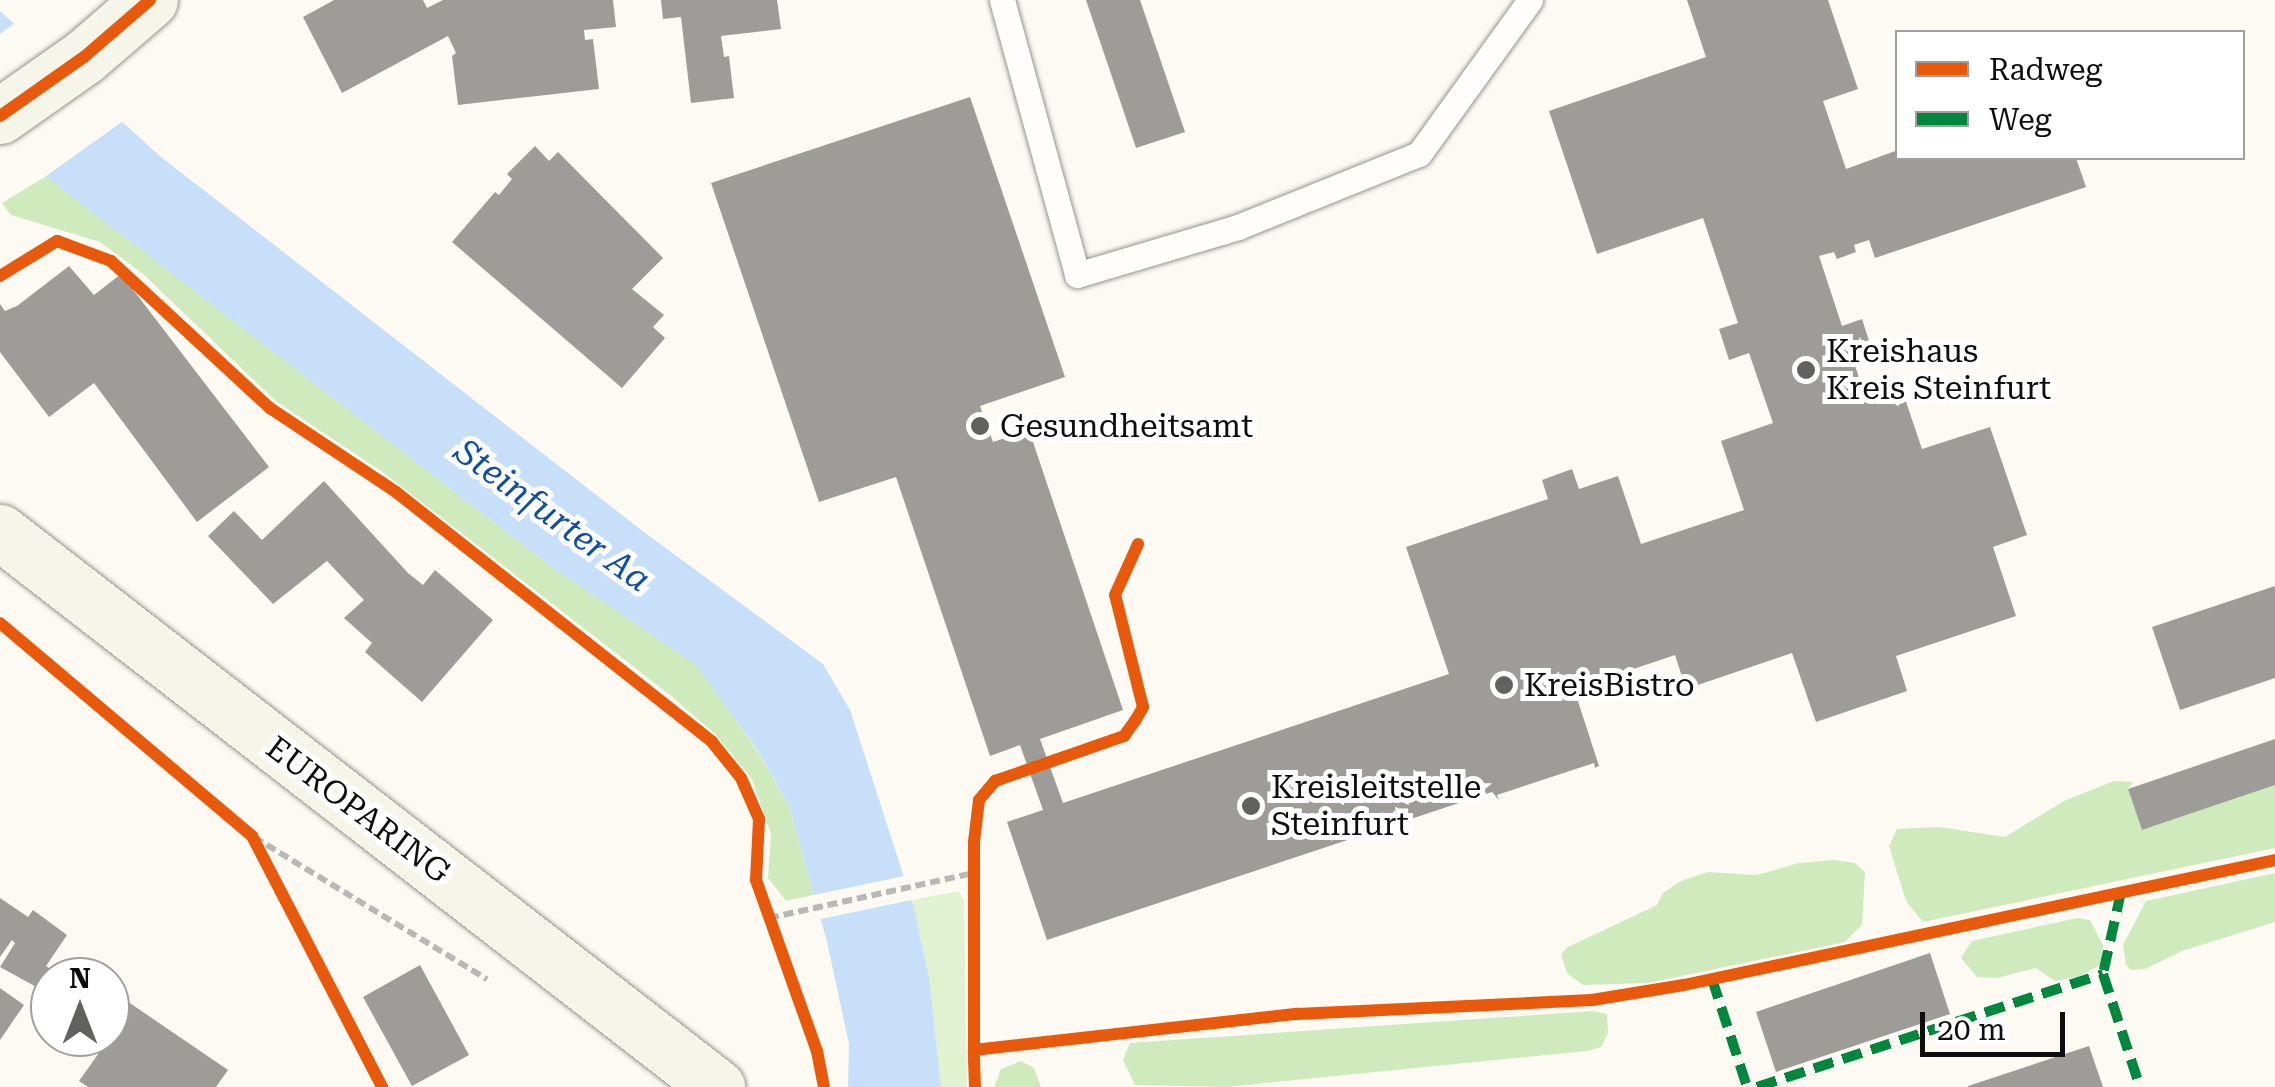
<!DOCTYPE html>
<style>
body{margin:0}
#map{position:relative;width:2275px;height:1087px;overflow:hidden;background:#fcfaf2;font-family:"Roboto Serif",serif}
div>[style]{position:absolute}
.green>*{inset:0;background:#e0f2d0}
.forest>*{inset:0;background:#cfebbe}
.water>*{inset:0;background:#c7dff8}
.pier>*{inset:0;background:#fcfaf2}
.building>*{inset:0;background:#9e9c98}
.path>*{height:6px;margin-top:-3px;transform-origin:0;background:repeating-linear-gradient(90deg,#b8b8b6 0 10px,transparent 0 15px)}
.roads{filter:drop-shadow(0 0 2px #959491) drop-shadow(0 0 2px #959491)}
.service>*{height:25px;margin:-12.5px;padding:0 12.5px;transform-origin:12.5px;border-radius:12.5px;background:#fffefd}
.secondary>*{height:55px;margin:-27.5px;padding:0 27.5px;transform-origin:27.5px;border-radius:27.5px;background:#f5f5ea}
.quiet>*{height:10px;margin-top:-5px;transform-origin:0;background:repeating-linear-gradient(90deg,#00873e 0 20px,transparent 0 30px)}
.cycleway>*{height:12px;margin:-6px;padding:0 6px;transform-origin:6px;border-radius:6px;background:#e8590c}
.dots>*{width:28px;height:28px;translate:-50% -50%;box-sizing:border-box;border:5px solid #fff;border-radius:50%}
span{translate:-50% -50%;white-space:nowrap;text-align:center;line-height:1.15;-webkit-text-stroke:10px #fff;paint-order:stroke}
.poi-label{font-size:32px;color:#0e0e0e}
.left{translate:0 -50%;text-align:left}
.street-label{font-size:32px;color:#0e0e0e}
.water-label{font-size:35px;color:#0e4ea9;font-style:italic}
.legend{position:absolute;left:1895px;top:30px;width:350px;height:130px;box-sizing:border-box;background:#fff;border:2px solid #9f9f9f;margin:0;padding:12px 18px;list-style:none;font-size:30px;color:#0e0e0e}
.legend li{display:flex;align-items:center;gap:20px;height:50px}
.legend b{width:50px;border:2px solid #9f9f9f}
.north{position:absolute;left:30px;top:957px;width:100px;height:100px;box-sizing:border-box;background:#fff;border:2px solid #9f9f9f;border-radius:50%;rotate:0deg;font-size:28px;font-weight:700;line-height:40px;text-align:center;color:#0e0e0e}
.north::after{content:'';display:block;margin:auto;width:35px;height:45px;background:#61615e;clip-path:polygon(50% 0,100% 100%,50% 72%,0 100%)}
.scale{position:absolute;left:1920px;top:1012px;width:145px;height:45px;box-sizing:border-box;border:5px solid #0e0e0e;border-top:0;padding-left:12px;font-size:30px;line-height:35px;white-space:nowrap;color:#0e0e0e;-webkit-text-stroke:8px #fff;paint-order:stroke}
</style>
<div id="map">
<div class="green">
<div style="clip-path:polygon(959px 891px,964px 901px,967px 1087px,941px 1087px,929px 977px,912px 900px)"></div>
</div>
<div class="forest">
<div style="clip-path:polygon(46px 176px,553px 568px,696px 664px,758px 752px,789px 806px,814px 895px,786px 901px,768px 878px,771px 834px,752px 779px,716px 735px,675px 699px,384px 473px,277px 402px,142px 273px,100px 242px,11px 215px,2px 203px)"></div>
<div style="clip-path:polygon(2114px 781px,2133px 782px,2128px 789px,2142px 830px,2275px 785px,2275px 848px,1923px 922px,1906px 901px,1889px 846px,1897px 829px,1939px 827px,2005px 837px,2064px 801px)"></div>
<div style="clip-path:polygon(1834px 860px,1855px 863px,1865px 872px,1862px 925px,1845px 942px,1648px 983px,1583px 985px,1567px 973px,1561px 954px,1568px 947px,1657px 905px,1663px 893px,1681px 881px,1708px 872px,1757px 875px,1799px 863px)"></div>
<div style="clip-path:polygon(2275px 873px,2275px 922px,2182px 951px,2145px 969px,2131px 970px,2126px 965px,2123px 945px,2146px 901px)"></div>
<div style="clip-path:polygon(2077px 918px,2090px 920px,2103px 945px,2101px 965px,2077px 977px,2055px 981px,2036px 968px,1997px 978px,1977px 977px,1961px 958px,1972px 941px)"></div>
<div style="clip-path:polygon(1593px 1011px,1607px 1014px,1608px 1033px,1601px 1047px,1587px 1051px,1226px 1087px,1135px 1085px,1123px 1060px,1130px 1043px)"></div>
<div style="clip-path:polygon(1021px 1061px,1034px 1068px,1041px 1087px,994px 1087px,1001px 1069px)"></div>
</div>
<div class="water">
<div style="clip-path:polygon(0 11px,161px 157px,644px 532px,823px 664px,850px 710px,914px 908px,929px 977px,941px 1087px,848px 1087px,849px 1044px,827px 942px,789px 806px,758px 751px,696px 665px,553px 568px,0 141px)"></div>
</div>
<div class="pier">
<div style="clip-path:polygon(15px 23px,126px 119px,42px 179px,0 147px,0 34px)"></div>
<div style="clip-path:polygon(909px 875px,916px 899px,816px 920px,809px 896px)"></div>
</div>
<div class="building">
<div style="clip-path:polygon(334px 0,423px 0,427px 8px,443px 0,613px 0,616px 27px,584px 30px,585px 40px,593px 39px,599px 89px,458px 105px,452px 56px,456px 53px,448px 36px,342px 93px,303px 17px)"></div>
<div style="clip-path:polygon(661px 0,777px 0,781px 29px,721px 36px,724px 57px,729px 56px,734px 98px,691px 103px,681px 17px,663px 19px)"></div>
<div style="clip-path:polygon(1086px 0,1140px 0,1185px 132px,1136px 148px)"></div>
<div style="clip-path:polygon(1687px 0,1828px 0,1858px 89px,1823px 101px,1846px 169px,1898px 150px,1898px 158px,2076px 158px,2086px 187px,1875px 258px,1869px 240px,1854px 245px,1856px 252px,1837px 259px,1834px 252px,1819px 256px,1842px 326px,1862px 319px,1872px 350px,1852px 356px,1864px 393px,1899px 381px,1922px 449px,1990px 427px,2027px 535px,1993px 547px,2016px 616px,1896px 656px,1907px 691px,1816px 722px,1792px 653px,1686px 689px,1675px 655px,1574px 689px,1599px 766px,1595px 768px,1594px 763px,1497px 795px,1499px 800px,1492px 792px,1047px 940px,1007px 822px,1043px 810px,1020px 745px,990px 756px,896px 477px,819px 502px,711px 183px,970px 97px,1065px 377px,980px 406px,993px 442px,1029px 430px,1123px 710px,1040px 739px,1063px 803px,1449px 674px,1406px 547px,1548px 499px,1542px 480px,1572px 469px,1579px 489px,1618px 476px,1641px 544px,1744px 510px,1721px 441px,1773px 423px,1749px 353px,1729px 360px,1719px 329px,1738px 323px,1703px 218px,1597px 254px,1549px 111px,1706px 57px)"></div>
<div style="clip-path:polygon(535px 146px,549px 161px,558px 152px,663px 258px,632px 289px,664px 315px,653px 327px,665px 338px,622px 388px,452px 242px,495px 192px,499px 195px,512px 179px,507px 174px)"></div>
<div style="clip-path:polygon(69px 266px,94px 295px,121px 274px,269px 467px,197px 522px,94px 383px,49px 417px,0 352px,0 304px,5px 311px,17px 306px)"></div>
<div style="clip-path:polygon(324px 481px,408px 573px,423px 585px,435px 570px,493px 620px,422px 702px,365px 652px,372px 643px,344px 618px,364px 600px,327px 561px,273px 604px,208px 536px,234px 511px,262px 540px)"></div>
<div style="clip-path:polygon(2275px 586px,2275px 678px,2180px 710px,2152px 627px)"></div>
<div style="clip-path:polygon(2275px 739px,2275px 785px,2142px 830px,2128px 789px)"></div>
<div style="clip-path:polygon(0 898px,28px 917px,33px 910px,67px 935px,46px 966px,55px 972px,40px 989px,0 967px,15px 943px,12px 940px,0 957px)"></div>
<div style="clip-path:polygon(1930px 953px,1950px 1014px,1776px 1072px,1756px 1012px)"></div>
<div style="clip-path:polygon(420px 965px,469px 1055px,412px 1086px,363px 997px)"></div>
<div style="clip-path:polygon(0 988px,24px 1005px,0 1040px)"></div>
<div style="clip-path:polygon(118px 995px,228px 1070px,216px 1087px,88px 1087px,79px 1081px,111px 1036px,110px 1008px)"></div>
<div style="clip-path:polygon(2089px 1046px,2103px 1087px,1968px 1087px,1968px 1086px)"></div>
</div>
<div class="path">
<div style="left:0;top:623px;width:330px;rotate:40.2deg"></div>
<div style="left:252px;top:836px;width:283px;rotate:62.6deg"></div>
<div style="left:254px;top:837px;width:273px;rotate:31.4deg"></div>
<div style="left:769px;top:918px;width:210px;rotate:-12.4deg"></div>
<div style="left:974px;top:1050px;width:208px;rotate:-90deg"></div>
<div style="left:974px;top:842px;width:42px;rotate:-83.2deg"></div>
<div style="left:979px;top:800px;width:25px;rotate:-50deg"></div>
<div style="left:995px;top:781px;width:137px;rotate:-19.2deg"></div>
<div style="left:1124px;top:736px;width:19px;rotate:-54deg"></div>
<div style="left:1135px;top:721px;width:16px;rotate:-60deg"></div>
<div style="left:1143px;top:707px;width:115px;rotate:-104deg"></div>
<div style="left:1115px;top:595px;width:56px;rotate:-65.7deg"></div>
</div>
<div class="roads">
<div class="service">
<div style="left:1002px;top:0;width:285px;rotate:74.7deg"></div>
<div style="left:1077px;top:275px;width:168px;rotate:-16.6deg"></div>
<div style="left:1238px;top:227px;width:195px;rotate:-22deg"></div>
<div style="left:1419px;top:154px;width:190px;rotate:-54.2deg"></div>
</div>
<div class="secondary">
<div style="left:0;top:116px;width:103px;rotate:-35.1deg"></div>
<div style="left:84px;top:57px;width:87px;rotate:-40.8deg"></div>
<div style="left:0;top:532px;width:907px;rotate:37.74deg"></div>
</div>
</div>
<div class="quiet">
<div style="left:2121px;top:892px;width:84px;rotate:102.4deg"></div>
<div style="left:2103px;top:974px;width:119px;rotate:71.9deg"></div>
<div style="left:1712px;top:979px;width:114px;rotate:72deg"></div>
<div style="left:1757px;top:1087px;width:364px;rotate:-18.1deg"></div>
</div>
<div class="cycleway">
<div style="left:0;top:116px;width:103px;rotate:-35.1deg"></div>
<div style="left:84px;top:57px;width:87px;rotate:-40.8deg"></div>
<div style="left:0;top:276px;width:67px;rotate:-31.6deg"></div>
<div style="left:57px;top:241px;width:58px;rotate:20.3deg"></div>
<div style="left:111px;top:261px;width:217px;rotate:42.8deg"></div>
<div style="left:270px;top:408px;width:151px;rotate:33.7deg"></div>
<div style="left:396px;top:492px;width:403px;rotate:38.3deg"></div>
<div style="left:712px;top:742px;width:46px;rotate:51.1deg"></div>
<div style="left:741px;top:778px;width:45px;rotate:66.3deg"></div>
<div style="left:759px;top:819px;width:61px;rotate:92.8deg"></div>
<div style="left:756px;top:880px;width:182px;rotate:70.4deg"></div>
<div style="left:817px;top:1051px;width:37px;rotate:79deg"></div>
<div style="left:0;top:623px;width:330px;rotate:40.2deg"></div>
<div style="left:252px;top:836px;width:283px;rotate:62.6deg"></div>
<div style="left:974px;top:1050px;width:208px;rotate:-90deg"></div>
<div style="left:974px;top:842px;width:42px;rotate:-83.2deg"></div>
<div style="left:979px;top:800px;width:25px;rotate:-50deg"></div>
<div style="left:995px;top:781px;width:137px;rotate:-19.2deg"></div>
<div style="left:1124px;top:736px;width:19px;rotate:-54deg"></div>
<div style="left:1135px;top:721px;width:16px;rotate:-60deg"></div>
<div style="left:1143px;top:707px;width:115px;rotate:-104deg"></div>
<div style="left:1115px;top:595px;width:56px;rotate:-65.7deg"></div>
<div style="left:975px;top:1087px;width:37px;rotate:-92deg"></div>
<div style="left:974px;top:1050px;width:325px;rotate:-6.4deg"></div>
<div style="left:1297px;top:1014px;width:295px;rotate:-2.7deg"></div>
<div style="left:1592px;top:1000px;width:93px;rotate:-9.3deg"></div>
<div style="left:1684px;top:985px;width:604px;rotate:-11.94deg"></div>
</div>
<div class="dots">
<div style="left:1806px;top:370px;background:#61615e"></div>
<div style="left:980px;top:426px;background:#61615e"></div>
<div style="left:1504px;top:685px;background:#61615e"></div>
<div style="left:1251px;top:806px;background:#61615e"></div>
</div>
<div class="poi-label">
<span class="left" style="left:1826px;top:370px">Kreishaus<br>Kreis Steinfurt</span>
<span class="left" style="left:1000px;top:426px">Gesundheitsamt</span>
<span class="left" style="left:1524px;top:685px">KreisBistro</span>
<span class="left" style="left:1271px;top:806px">Kreisleitstelle<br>Steinfurt</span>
</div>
<div class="street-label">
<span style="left:358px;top:810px;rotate:37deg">EUROPARING</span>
</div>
<div class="water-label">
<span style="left:552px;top:516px;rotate:36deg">Steinfurter Aa</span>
</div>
<ul class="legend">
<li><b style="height:12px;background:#e8590c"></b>Radweg</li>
<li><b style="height:12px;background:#00873e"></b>Weg</li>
</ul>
<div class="north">N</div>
<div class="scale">20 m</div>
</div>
